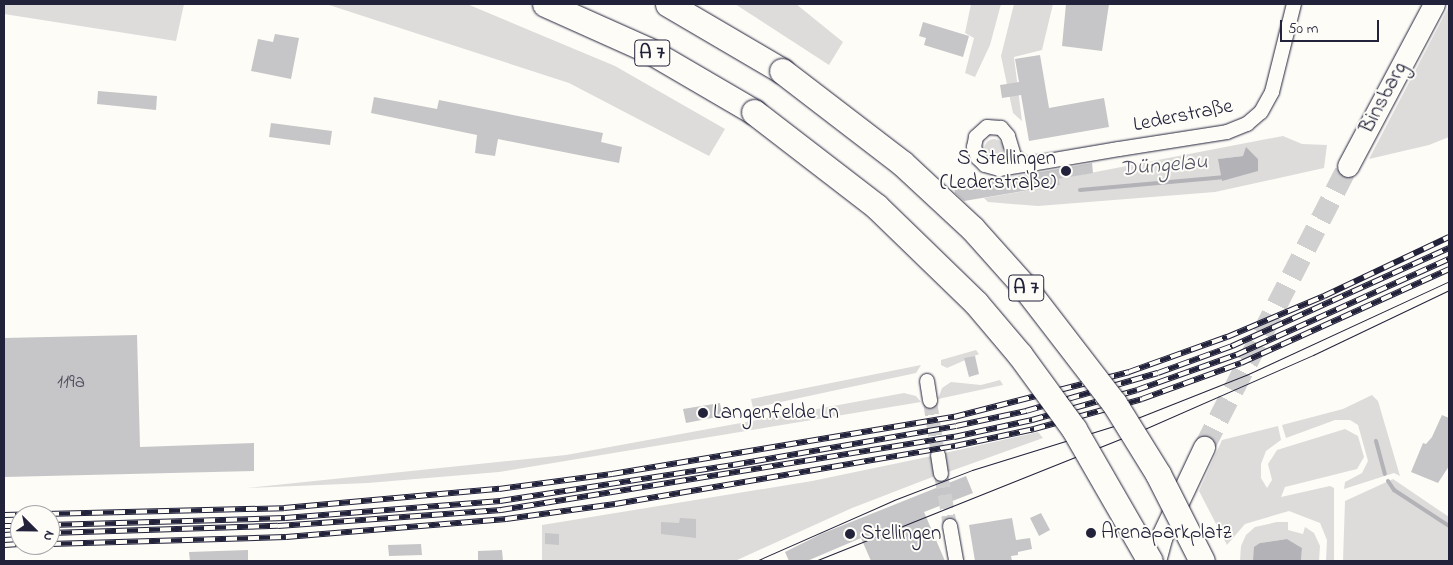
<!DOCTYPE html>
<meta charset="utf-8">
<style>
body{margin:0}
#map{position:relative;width:1453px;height:565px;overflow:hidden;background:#fdfcf7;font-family:"Indie Flower",sans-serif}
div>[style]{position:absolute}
.green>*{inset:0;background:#dddcdb}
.round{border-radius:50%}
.water>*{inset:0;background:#b2b2b7}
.stream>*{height:4px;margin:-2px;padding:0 2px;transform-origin:2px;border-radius:2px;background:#b2b2b7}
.building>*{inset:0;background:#c6c6c8}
.street-tunnel>*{height:14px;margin-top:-7px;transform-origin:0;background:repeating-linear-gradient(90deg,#d1d0d1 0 14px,transparent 0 21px)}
.primary-tunnel>*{height:21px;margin-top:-10.5px;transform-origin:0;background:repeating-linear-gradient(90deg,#d1d0d1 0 21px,transparent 0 32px)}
.roads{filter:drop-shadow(0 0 1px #22223b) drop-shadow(0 0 1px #22223b)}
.street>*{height:14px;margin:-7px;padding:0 7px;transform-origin:7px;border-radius:7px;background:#fdfcf7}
.primary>*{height:21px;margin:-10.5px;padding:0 10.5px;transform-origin:10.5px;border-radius:10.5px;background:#fdfcf7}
.highway>*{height:25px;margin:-12.5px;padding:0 12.5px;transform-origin:12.5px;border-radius:12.5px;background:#fdfcf7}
.tram>*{height:1px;margin:-0.5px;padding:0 0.5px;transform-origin:0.5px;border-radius:0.5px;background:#22223b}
.rail>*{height:5.5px;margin-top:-2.75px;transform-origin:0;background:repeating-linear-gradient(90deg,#fdfcf7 0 11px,#22223b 0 22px);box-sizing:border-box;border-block:1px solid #22223b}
.bridges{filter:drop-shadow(0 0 1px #22223b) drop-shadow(0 0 1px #22223b)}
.highway-bridge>*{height:25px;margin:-12.5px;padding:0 12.5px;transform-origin:12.5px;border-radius:12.5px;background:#fdfcf7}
.dots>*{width:14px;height:14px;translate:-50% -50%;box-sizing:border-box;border:2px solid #fdfcf7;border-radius:50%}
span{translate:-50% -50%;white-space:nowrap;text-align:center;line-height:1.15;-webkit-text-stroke:4px #fdfcf7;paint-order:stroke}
.number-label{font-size:19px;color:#4b4b5e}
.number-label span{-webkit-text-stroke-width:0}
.shield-label span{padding:1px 4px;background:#fdfcf7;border:1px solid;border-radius:4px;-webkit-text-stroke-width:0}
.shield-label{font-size:20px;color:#22223b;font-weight:700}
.street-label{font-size:21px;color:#22223b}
.poi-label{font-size:21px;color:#22223b}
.right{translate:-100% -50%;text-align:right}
.left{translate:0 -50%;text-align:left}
.water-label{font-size:22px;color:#545466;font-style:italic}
.frame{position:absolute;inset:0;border:5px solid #22223b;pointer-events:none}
.north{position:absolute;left:10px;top:505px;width:50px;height:50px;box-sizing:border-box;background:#fdfcf7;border:1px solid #a5a5ac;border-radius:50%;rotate:113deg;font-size:14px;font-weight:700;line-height:20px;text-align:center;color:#22223b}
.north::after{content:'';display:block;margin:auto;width:18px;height:22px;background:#22223b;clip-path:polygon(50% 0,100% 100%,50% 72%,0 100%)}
.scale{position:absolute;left:1280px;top:20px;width:99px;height:22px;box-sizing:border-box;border:2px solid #22223b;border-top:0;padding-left:6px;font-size:15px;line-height:18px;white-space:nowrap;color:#22223b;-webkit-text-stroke:4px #fdfcf7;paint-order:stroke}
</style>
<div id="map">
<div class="green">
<div style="clip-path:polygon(4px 4px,184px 4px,176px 41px,4px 14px)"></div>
<div style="clip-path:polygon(326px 4px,467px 4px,615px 66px,725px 129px,709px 156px,569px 83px)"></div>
<div style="clip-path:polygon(735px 4px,796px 4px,843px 42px,829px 65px)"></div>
<div style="clip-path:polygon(971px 4px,1001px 4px,990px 45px,975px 77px,965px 73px,974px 38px,965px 33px)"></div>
<div style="clip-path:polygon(1014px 4px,1053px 4px,1042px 50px,1014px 57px,1022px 121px,1013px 113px,1001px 56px)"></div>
<div style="clip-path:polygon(1449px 6px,1449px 137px,1429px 145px,1369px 159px)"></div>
<div style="clip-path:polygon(evenodd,1283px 136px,1302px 144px,1327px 145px,1324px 168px,1215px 192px,1038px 206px,988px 202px,984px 198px,1060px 185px,1059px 179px,1283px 136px,1243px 156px,1222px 181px,1219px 159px,1243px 156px)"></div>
<div class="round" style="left:984px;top:139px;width:20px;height:20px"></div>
<div style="clip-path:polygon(976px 350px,979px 354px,947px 368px,941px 365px,941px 360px)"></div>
<div style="clip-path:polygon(921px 365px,916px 373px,753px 408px,751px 399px)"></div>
<div style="clip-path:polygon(1000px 380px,1003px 385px,938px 399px,942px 388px,951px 382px,981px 385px)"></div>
<div style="clip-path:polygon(904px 393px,916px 396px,921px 402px,499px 472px,368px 483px,246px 488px,566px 455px)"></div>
<div style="clip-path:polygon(1372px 395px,1378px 401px,1400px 476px,1394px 473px,1344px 489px,1345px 482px,1362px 473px,1368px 461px,1358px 425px,1350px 420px,1335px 420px,1286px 438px,1282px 425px,1343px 409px)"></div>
<div style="clip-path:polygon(1278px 426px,1281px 440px,1266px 451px,1261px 464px,1261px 478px,1267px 488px,1272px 480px,1268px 464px,1277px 450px,1345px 429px,1358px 436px,1364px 457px,1357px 469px,1285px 487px,1281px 497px,1330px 486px,1334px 488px,1334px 561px,1326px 561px,1327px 540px,1320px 523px,1289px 511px,1245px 524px,1227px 545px,1199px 491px,1222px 440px)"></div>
<div style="clip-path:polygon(1038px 432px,1043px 438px,948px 472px,945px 453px)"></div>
<div style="clip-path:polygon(932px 456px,935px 476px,852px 508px,735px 561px,542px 561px,542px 525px,812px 481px)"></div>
<div style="clip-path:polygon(1393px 479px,1449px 517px,1449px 560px,1343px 561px,1345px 501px)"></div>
<div style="clip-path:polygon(1277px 522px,1288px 522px,1288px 530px,1303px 534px,1305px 527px,1314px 533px,1320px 546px,1319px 561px,1301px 561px,1302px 548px,1287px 539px,1260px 543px,1253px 561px,1240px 561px,1241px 546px,1246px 535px,1255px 527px)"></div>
</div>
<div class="water">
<div style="clip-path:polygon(1246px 147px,1258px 159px,1258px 171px,1222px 181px,1218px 159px,1243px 156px)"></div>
<div style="clip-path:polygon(1287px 539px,1302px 548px,1301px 561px,1253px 561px,1254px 547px,1260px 543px)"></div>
</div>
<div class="stream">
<div style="left:1080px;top:190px;width:146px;rotate:-5.1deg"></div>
<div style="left:1376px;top:441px;width:34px;rotate:75deg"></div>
<div style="left:1388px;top:481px;width:11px;rotate:56deg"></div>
<div style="left:1394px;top:490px;width:66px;rotate:33.2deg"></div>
</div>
<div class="building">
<div style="clip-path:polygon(1066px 4px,1109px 4px,1102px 51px,1062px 46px)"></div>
<div style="clip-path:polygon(923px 22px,969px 36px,963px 57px,924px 45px,926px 38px,919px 36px)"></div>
<div style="clip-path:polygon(275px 34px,299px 38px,291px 79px,251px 71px,258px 39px,273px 42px)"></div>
<div style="clip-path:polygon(1040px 55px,1049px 108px,1104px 98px,1109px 127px,1029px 141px,1021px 95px,1002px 98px,1000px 85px,1019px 82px,1015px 59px)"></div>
<div style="clip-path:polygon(98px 91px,157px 96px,156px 110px,97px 104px)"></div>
<div style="clip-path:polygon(374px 97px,437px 109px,439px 100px,603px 133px,601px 142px,622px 147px,619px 163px,498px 139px,495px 156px,475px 153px,477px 135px,371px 113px)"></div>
<div style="clip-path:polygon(271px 123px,332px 131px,330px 145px,269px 137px)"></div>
<div style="clip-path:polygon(1092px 163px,1093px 173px,1059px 179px,1060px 185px,964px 201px,955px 193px,954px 187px)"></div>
<div style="clip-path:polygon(137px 335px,140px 447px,254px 443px,254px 471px,4px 477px,4px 338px)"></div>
<div style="clip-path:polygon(975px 356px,979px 374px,969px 377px,964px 358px)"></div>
<div style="clip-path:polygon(720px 403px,722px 416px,686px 423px,683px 409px)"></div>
<div style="clip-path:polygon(1442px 415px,1449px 418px,1449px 466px,1438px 483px,1411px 472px,1423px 443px,1426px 444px,1432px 437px)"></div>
<div style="clip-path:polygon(966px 476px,973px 493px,924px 512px,945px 561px,871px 561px,861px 538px,807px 561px,789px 561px,785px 552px,821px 534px)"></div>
<div style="clip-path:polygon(1041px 513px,1050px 530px,1039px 536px,1030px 518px)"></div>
<div style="clip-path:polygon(680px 518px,696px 519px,696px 538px,661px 534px,661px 522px,679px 523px)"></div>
<div style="clip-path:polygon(1012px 518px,1016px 540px,1030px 538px,1032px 549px,1018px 552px,1018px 555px,1011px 556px,1012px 561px,975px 561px,969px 525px)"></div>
<div style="clip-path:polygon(545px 533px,559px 534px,559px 545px,545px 544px)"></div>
<div style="clip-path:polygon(421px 544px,422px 555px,389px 556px,388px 545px)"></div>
<div style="clip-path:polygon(248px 550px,248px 561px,190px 561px,189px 552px)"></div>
<div style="clip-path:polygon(502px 550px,503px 561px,478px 561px,478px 551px)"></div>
</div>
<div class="street-tunnel">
<div style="left:930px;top:401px;width:55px;rotate:81.6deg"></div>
<div style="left:941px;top:474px;width:53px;rotate:80.2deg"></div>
</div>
<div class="primary-tunnel">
<div style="left:1204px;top:447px;width:316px;rotate:-62.9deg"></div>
</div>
<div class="roads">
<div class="street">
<div style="left:1025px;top:165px;width:14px;rotate:-141deg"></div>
<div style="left:1014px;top:156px;width:21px;rotate:-107deg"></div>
<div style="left:1008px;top:136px;width:11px;rotate:-131deg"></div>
<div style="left:1001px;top:128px;width:14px;rotate:-176deg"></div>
<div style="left:987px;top:127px;width:15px;rotate:138deg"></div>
<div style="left:976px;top:137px;width:10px;rotate:101deg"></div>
<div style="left:974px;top:147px;width:12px;rotate:70deg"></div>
<div style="left:978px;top:158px;width:10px;rotate:45deg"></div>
<div style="left:985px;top:165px;width:15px;rotate:16deg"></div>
<div style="left:999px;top:169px;width:26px;rotate:-9deg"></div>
<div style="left:1025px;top:165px;width:95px;rotate:-9.7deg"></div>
<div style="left:1119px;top:149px;width:109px;rotate:-8.9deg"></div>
<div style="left:1227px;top:132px;width:22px;rotate:-22deg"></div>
<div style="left:1247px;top:124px;width:18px;rotate:-41deg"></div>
<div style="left:1261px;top:112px;width:23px;rotate:-61deg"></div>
<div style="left:1272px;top:92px;width:91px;rotate:-76deg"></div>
<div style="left:927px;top:381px;width:20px;rotate:81deg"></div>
<div style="left:938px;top:455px;width:19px;rotate:81deg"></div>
<div style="left:950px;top:526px;width:36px;rotate:80deg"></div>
</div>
<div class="primary">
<div style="left:1348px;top:166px;width:183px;rotate:-62deg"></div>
<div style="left:1155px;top:561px;width:24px;rotate:-75deg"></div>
<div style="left:1161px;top:538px;width:101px;rotate:-64.7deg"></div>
</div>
<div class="highway">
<div style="left:545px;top:4px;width:113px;rotate:24.1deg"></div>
<div style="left:648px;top:50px;width:123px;rotate:30.3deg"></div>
<div style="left:668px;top:4px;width:132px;rotate:30.4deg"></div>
</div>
</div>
<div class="tram">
<div style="left:756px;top:561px;width:151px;rotate:-23.8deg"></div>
<div style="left:894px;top:500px;width:84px;rotate:-21deg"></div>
<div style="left:972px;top:470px;width:162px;rotate:-17.2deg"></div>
<div style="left:1127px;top:422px;width:128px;rotate:-21.6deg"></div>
<div style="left:1246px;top:375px;width:224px;rotate:-24.8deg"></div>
<div style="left:815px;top:561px;width:342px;rotate:-21.8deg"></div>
<div style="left:1133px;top:434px;width:197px;rotate:-23.7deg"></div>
<div style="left:1313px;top:355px;width:151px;rotate:-25.5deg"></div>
</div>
<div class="rail">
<div style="left:4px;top:515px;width:280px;rotate:-1.4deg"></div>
<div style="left:284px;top:508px;width:216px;rotate:-5.1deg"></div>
<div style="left:499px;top:489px;width:114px;rotate:-7.6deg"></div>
<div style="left:612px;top:474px;width:347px;rotate:-9.5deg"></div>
<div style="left:954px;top:417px;width:181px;rotate:-14.4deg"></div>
<div style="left:1129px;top:372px;width:104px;rotate:-19.7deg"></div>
<div style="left:1227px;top:337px;width:105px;rotate:-22.9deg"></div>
<div style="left:1324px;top:296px;width:138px;rotate:-25.3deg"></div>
<div style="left:50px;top:525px;width:235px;rotate:-1.7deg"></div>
<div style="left:285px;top:518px;width:216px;rotate:-4.5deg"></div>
<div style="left:500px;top:501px;width:236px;rotate:-8.8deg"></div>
<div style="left:733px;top:465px;width:226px;rotate:-9.9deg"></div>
<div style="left:956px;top:426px;width:72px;rotate:-12.1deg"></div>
<div style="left:1026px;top:411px;width:137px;rotate:-16.1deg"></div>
<div style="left:1158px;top:373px;width:79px;rotate:-20deg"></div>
<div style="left:1232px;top:346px;width:238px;rotate:-24.3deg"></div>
<div style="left:4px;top:526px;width:16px"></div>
<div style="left:50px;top:533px;width:228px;rotate:-1.8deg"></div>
<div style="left:278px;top:526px;width:224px;rotate:-4.1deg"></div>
<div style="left:501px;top:510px;width:459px;rotate:-9.2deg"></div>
<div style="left:954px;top:437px;width:80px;rotate:-12.3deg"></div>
<div style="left:1032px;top:420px;width:109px;rotate:-15.9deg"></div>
<div style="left:1137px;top:390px;width:105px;rotate:-19.5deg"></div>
<div style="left:1236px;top:355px;width:234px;rotate:-24.3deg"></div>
<div style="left:4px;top:535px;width:16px;rotate:-4deg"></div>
<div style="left:50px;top:544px;width:236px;rotate:-1.7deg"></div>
<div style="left:286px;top:537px;width:221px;rotate:-4.7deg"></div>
<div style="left:506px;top:519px;width:110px;rotate:-7.8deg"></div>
<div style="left:615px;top:504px;width:345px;rotate:-9.7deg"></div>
<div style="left:955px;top:446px;width:81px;rotate:-12.1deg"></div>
<div style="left:1034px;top:429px;width:112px;rotate:-15.5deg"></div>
<div style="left:1142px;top:399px;width:105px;rotate:-20deg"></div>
<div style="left:1241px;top:363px;width:228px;rotate:-24.3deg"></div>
<div style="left:4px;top:545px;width:16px;rotate:-4deg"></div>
</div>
<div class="bridges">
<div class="highway-bridge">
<div style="left:782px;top:71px;width:151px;rotate:37.5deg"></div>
<div style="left:902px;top:163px;width:96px;rotate:42.9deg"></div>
<div style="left:972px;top:228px;width:76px;rotate:48.2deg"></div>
<div style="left:1023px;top:285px;width:149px;rotate:52.4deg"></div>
<div style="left:1114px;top:403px;width:84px;rotate:58.2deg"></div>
<div style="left:1158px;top:474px;width:97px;rotate:63.2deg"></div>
<div style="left:754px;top:112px;width:154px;rotate:37.6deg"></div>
<div style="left:876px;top:206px;width:139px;rotate:44.1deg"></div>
<div style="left:976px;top:303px;width:68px;rotate:49.8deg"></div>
<div style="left:1020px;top:355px;width:92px;rotate:53.9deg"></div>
<div style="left:1074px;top:429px;width:152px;rotate:60.1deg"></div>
</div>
</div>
<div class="dots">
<div style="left:1066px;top:171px;background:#22223b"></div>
<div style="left:703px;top:413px;background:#22223b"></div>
<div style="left:1091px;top:533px;background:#22223b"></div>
<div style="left:850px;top:534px;background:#22223b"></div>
</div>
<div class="number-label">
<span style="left:71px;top:383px">119a</span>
</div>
<div class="shield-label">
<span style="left:652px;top:53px">A 7</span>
<span style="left:1026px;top:288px">A 7</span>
</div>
<div class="street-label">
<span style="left:1384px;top:98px;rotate:-62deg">Binsbarg</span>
<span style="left:1183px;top:116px;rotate:-11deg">Lederstraße</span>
</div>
<div class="poi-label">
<span class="right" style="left:1056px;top:171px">S Stellingen<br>(Lederstraße)</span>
<span class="left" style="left:713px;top:413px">Langenfelde Ln</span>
<span class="left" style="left:1101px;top:533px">Arenaparkplatz</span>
<span class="left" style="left:861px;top:534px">Stellingen</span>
</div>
<div class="water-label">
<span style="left:1164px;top:167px;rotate:-5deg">Düngelau</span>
</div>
<div class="frame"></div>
<div class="north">N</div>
<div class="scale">50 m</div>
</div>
